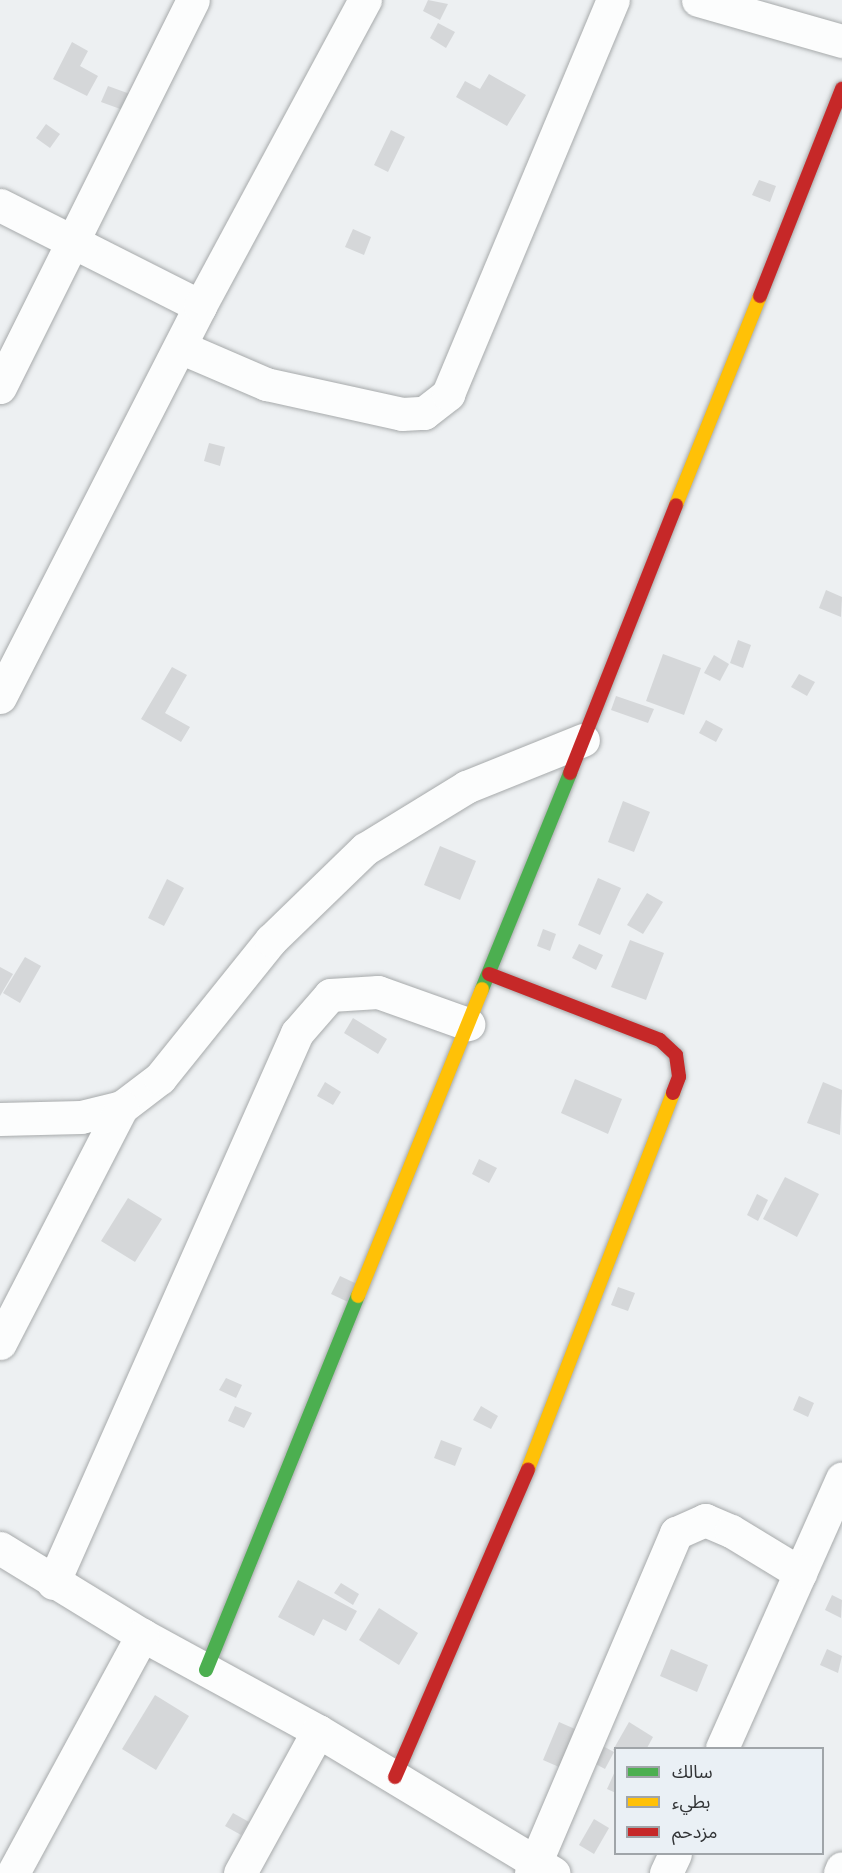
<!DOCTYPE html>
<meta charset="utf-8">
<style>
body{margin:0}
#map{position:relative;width:842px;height:1873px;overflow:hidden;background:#edf0f2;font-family:"Noto Sans","Noto Sans Arabic",sans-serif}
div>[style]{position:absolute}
.building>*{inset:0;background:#d5d7d9}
.roads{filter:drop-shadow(0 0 2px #a7aaab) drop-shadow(0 0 2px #a7aaab)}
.street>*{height:33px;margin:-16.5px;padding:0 16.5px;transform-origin:16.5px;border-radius:16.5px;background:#fcfdfd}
.fast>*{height:14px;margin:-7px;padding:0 7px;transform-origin:7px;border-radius:7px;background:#4caf50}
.slow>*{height:14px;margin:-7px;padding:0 7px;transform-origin:7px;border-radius:7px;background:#ffc107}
.jam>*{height:14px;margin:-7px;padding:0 7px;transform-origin:7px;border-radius:7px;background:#c62828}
span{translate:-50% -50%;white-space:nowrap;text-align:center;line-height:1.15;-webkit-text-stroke:4.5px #eaf0f5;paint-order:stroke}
.legend{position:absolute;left:614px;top:1747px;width:210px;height:108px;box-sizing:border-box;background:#eaf0f5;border:2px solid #a0a5a9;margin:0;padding:8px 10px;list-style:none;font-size:18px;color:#323436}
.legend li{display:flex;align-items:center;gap:12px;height:30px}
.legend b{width:30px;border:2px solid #a0a5a9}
</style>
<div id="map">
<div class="building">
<div style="clip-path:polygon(428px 0,448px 4px,440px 20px,423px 11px)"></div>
<div style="clip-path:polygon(438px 23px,455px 32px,446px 48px,430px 38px)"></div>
<div style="clip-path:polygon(72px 42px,88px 51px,80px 66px,98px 76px,87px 96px,53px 79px)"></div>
<div style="clip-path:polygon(489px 74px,526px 95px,507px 126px,456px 97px,465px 81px,480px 89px)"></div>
<div style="clip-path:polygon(108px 86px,130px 94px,123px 110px,101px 102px)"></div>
<div style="clip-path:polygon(46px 124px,60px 134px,50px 148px,36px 138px)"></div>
<div style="clip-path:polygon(391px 130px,405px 137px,388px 172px,374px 165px)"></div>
<div style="clip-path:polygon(759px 180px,776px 186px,770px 202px,752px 195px)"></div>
<div style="clip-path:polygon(353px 229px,371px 237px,364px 255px,345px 247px)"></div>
<div style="clip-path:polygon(209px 443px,225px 447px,220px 466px,204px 461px)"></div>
<div style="clip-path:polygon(826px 590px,842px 597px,841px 617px,819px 608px)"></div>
<div style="clip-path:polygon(738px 640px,751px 645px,743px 668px,730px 663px)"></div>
<div style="clip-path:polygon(663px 654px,701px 668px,684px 715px,646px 701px)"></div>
<div style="clip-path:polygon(714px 655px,729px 664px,720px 681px,704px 673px)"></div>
<div style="clip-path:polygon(172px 667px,187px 675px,165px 713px,190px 727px,181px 742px,141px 719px)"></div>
<div style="clip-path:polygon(799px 674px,815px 682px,807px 696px,791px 687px)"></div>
<div style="clip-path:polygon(616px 696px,654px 709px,648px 723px,611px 710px)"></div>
<div style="clip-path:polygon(706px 720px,723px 729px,716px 742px,699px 733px)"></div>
<div style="clip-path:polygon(623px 801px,650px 812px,634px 852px,608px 842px)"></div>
<div style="clip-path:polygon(440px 846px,476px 861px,460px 900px,424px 885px)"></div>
<div style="clip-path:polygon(598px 878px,621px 888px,600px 935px,578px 925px)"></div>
<div style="clip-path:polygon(167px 879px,184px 888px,164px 926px,148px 918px)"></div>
<div style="clip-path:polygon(647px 893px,663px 902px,643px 934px,627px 925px)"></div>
<div style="clip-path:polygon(543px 929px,556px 934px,550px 951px,537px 946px)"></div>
<div style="clip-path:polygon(630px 940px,664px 953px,646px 1000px,611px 987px)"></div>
<div style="clip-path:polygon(579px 944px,603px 955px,596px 970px,572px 958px)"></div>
<div style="clip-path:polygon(25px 957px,41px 966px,20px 1003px,3px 993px)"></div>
<div style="clip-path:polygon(0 967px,13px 974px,0 996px)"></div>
<div style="clip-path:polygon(353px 1018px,387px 1039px,378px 1054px,344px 1033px)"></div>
<div style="clip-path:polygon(575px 1079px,622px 1099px,608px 1134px,561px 1113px)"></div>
<div style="clip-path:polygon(325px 1082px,341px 1092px,333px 1105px,317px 1096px)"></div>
<div style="clip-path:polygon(823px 1082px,842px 1090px,840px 1135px,807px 1123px)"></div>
<div style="clip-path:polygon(479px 1159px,497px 1168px,489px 1183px,472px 1174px)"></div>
<div style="clip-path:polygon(785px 1177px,819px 1194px,797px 1237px,763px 1219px)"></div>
<div style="clip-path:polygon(757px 1194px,768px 1200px,758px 1221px,747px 1215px)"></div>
<div style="clip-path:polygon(128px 1198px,162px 1219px,135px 1262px,101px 1241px)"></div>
<div style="clip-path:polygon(340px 1276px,357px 1284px,348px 1302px,331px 1294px)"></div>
<div style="clip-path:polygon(618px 1287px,635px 1293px,628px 1311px,611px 1305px)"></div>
<div style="clip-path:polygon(226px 1378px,242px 1385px,236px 1398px,219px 1390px)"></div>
<div style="clip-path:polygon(799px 1396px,814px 1403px,808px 1417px,793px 1410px)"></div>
<div style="clip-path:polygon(235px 1406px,252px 1413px,244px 1428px,228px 1421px)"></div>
<div style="clip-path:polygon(481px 1406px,498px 1416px,491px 1429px,473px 1420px)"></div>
<div style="clip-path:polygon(441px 1440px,462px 1448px,455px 1466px,434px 1458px)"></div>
<div style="clip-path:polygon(298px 1580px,357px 1611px,346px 1631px,323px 1619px,314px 1636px,278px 1617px)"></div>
<div style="clip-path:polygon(341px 1583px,359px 1594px,353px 1605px,334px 1593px)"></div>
<div style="clip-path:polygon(832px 1595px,842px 1600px,841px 1618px,825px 1610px)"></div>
<div style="clip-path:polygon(379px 1608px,418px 1633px,399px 1665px,359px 1640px)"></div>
<div style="clip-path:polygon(671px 1649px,708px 1665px,697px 1692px,660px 1676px)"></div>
<div style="clip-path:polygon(827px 1649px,842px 1656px,838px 1673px,820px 1665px)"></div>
<div style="clip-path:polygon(155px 1695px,189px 1716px,156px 1770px,122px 1749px)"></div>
<div style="clip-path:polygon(559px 1722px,575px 1729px,559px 1767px,543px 1760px)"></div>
<div style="clip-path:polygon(629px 1722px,653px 1737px,647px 1748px,616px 1751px,613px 1750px)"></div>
<div style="clip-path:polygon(599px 1744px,614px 1752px,605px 1769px,590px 1761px)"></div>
<div style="clip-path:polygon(616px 1769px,616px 1793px,607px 1789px)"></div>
<div style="clip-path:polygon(233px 1813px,249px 1822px,241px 1835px,225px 1826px)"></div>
<div style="clip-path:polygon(594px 1819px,609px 1828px,594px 1854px,579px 1845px)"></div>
</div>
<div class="roads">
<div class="street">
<div style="left:698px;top:0;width:150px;rotate:15.9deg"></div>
<div style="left:0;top:205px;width:224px;rotate:26.8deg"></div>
<div style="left:180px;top:347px;width:94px;rotate:23.3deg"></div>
<div style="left:266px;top:384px;width:139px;rotate:12.4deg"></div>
<div style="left:402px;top:414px;width:22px;rotate:-3deg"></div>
<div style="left:424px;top:413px;width:31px;rotate:-38deg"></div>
<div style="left:448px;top:394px;width:427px;rotate:-67.3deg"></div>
<div style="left:0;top:387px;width:432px;rotate:-63.5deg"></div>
<div style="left:0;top:697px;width:439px;rotate:-62.9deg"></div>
<div style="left:200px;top:306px;width:348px;rotate:-61.7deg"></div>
<div style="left:0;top:1119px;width:81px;rotate:-1.4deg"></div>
<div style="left:81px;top:1117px;width:42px;rotate:-13.7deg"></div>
<div style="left:122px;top:1107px;width:48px;rotate:-37.3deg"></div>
<div style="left:160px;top:1078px;width:177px;rotate:-51.2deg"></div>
<div style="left:271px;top:940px;width:131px;rotate:-44.1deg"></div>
<div style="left:365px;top:849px;width:119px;rotate:-31.5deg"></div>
<div style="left:466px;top:787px;width:126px;rotate:-21.9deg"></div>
<div style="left:0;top:1343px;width:266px;rotate:-62.7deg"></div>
<div style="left:0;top:1548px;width:167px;rotate:31.5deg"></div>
<div style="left:142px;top:1635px;width:200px;rotate:28.6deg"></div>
<div style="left:318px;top:1731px;width:275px;rotate:31.1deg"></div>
<div style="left:53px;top:1583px;width:602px;rotate:-66.08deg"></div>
<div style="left:297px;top:1033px;width:50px;rotate:-49deg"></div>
<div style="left:330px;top:995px;width:48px;rotate:-3.6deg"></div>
<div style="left:378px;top:992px;width:96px;rotate:19.6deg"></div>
<div style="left:722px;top:1748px;width:295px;rotate:-66deg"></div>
<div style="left:13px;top:1873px;width:271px;rotate:-61.5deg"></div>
<div style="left:240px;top:1873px;width:162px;rotate:-61.2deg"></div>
<div style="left:531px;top:1873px;width:370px;rotate:-66.9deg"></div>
<div style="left:676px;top:1533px;width:32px;rotate:-24deg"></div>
<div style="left:705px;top:1520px;width:28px;rotate:23deg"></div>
<div style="left:731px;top:1531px;width:81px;rotate:31.3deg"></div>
<div style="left:666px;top:1873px;width:21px;rotate:-65deg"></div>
<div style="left:840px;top:1873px;width:5px;rotate:-68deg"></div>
</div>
<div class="fast">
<div style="left:482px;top:989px;width:233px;rotate:-67.8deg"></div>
<div style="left:206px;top:1670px;width:404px;rotate:-67.9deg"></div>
</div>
<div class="slow">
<div style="left:676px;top:505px;width:225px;rotate:-68.1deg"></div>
<div style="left:358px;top:1296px;width:331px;rotate:-68deg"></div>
<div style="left:528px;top:1469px;width:403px;rotate:-68.9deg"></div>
</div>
<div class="jam">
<div style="left:760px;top:296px;width:223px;rotate:-68.4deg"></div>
<div style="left:570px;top:773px;width:288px;rotate:-68.4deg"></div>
<div style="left:489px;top:974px;width:183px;rotate:21.1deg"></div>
<div style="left:660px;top:1040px;width:22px;rotate:43deg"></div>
<div style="left:676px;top:1055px;width:22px;rotate:82deg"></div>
<div style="left:679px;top:1077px;width:17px;rotate:111deg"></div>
<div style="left:395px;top:1777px;width:335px;rotate:-66.6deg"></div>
</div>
</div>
<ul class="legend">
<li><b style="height:8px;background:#4caf50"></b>سالك</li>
<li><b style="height:8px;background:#ffc107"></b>بطيء</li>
<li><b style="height:8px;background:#c62828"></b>مزدحم</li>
</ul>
</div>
